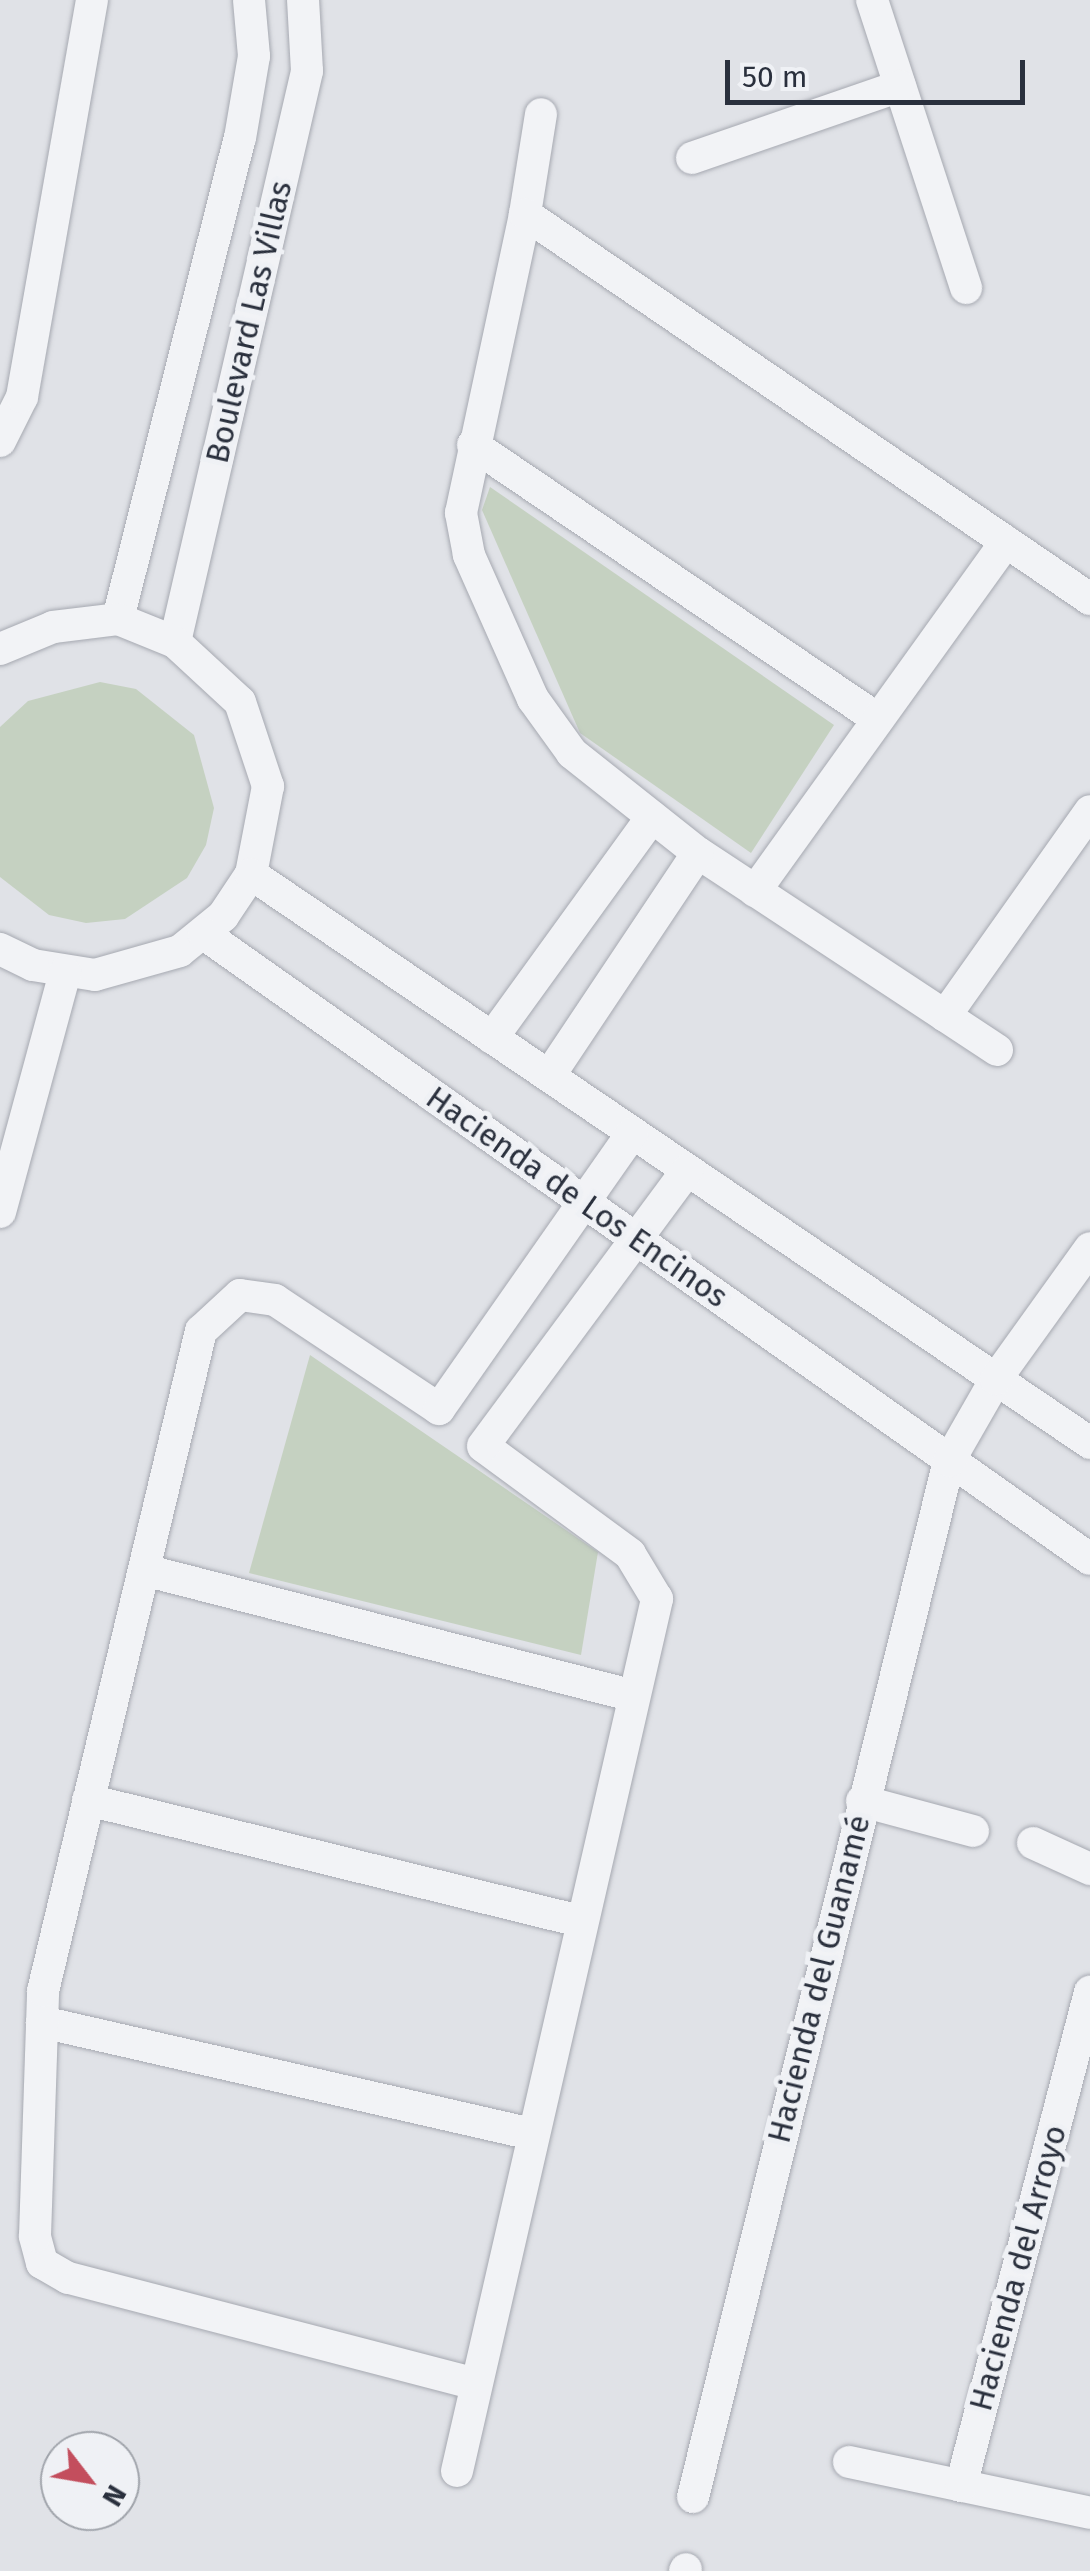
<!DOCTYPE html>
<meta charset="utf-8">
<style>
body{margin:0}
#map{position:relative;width:1090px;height:2571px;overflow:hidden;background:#e0e2e7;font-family:"Fira Sans",sans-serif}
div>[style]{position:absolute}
.green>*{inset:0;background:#c5d1c1}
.roads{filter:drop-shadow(0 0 2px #a6a9b1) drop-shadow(0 0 2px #a6a9b1)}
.street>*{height:32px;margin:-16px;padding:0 16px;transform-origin:16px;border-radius:16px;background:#f2f3f6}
span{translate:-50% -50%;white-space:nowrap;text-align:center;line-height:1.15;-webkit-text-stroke:10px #eff1f5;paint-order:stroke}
.street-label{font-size:32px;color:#2a303d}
.north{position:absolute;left:40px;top:2431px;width:100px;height:100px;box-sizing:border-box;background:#eff1f5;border:2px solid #a0a4ab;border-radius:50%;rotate:121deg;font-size:28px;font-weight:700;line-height:40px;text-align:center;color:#2a303d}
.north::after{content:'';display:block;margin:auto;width:35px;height:45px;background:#c34e5d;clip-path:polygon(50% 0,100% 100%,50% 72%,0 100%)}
.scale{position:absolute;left:725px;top:60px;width:300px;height:45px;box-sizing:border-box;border:5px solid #2a303d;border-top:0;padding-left:12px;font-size:30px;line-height:35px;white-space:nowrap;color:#2a303d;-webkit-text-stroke:8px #eff1f5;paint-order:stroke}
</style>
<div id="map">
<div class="green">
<div style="clip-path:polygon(490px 487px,834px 725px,751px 853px,580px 733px,482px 510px)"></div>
<div style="clip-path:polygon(100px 682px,136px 689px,194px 735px,214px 808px,206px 845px,187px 878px,125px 919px,86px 923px,49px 915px,0 877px,0 727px,28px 701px)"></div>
<div style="clip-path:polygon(310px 1355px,598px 1552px,581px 1655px,249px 1573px)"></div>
</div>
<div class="roads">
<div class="street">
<div style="left:872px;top:0;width:303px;rotate:71.9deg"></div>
<div style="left:692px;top:158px;width:220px;rotate:-19.1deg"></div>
<div style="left:525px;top:214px;width:101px;rotate:-80.9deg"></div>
<div style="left:0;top:441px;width:49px;rotate:-63.4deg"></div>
<div style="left:22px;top:397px;width:403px;rotate:-80deg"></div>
<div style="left:473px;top:445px;width:489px;rotate:34.1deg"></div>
<div style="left:118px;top:619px;width:496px;rotate:-75.8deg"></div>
<div style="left:240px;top:138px;width:83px;rotate:-80.3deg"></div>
<div style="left:254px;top:56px;width:56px;rotate:-95.1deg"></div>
<div style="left:175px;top:642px;width:586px;rotate:-76.98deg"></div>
<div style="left:307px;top:71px;width:71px;rotate:-93.2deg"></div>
<div style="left:0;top:649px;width:57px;rotate:-22.5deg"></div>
<div style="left:53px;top:627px;width:65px;rotate:-7deg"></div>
<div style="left:118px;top:619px;width:61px;rotate:22deg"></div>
<div style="left:175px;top:642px;width:88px;rotate:42.7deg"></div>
<div style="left:240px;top:702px;width:89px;rotate:71.6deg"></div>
<div style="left:268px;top:786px;width:90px;rotate:100.9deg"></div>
<div style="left:251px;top:874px;width:50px;rotate:123.7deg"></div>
<div style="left:223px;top:916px;width:55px;rotate:140.9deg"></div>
<div style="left:180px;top:951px;width:88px;rotate:164.2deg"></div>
<div style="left:95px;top:975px;width:63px;rotate:-170.8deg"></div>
<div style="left:33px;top:965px;width:37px;rotate:-154deg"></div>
<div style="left:251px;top:874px;width:1014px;rotate:34.14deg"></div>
<div style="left:755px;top:891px;width:430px;rotate:-54.3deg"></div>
<div style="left:204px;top:934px;width:1084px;rotate:35.2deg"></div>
<div style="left:945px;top:1016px;width:251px;rotate:-54.7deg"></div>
<div style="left:492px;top:1038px;width:273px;rotate:-54.1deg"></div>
<div style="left:997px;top:1050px;width:358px;rotate:-146.6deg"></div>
<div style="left:698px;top:853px;width:161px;rotate:-141.6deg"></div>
<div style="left:572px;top:753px;width:67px;rotate:-125.8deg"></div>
<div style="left:533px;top:699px;width:158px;rotate:-114deg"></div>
<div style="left:469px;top:555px;width:43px;rotate:-100.8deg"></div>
<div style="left:461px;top:513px;width:306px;rotate:-77.9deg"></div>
<div style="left:525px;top:214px;width:684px;rotate:34.27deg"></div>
<div style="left:549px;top:1076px;width:268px;rotate:-56.3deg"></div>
<div style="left:0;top:1212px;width:248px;rotate:-74.8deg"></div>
<div style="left:144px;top:1570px;width:502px;rotate:14.42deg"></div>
<div style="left:88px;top:1800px;width:507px;rotate:13.82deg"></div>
<div style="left:862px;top:1801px;width:115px;rotate:15.1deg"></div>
<div style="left:1033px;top:1843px;width:63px;rotate:24.5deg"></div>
<div style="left:42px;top:2022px;width:503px;rotate:12.88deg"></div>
<div style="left:476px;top:2384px;width:422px;rotate:-165.4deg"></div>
<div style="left:68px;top:2278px;width:30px;rotate:-150deg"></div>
<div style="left:42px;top:2263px;width:28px;rotate:-105deg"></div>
<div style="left:35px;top:2236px;width:245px;rotate:-88.1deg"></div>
<div style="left:43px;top:1991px;width:679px;rotate:-76.54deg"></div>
<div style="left:201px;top:1331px;width:53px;rotate:-42.7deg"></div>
<div style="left:240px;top:1295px;width:35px;rotate:8deg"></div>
<div style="left:275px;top:1300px;width:197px;rotate:33.6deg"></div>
<div style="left:439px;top:1409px;width:337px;rotate:-55deg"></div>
<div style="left:849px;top:2462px;width:246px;rotate:11.9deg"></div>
<div style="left:457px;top:2471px;width:895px;rotate:-77.08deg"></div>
<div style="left:657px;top:1599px;width:52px;rotate:-121deg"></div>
<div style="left:630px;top:1554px;width:182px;rotate:-143.7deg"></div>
<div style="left:483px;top:1446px;width:343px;rotate:-53.5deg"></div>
<div style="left:961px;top:2486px;width:511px;rotate:-75.36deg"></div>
<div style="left:693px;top:2497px;width:1067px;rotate:-76.12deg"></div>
<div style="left:949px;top:1461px;width:95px;rotate:-60.2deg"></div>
<div style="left:996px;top:1379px;width:161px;rotate:-54.3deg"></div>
<div style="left:685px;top:2571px;width:2px;rotate:-63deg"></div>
</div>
</div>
<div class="street-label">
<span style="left:249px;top:322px;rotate:-77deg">Boulevard Las Villas</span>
<span style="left:577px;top:1197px;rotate:35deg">Hacienda de Los Encinos</span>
<span style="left:819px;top:1979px;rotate:-76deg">Hacienda del Guanamé</span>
<span style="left:1018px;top:2268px;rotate:-75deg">Hacienda del Arroyo</span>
</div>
<div class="north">N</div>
<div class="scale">50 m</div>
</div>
